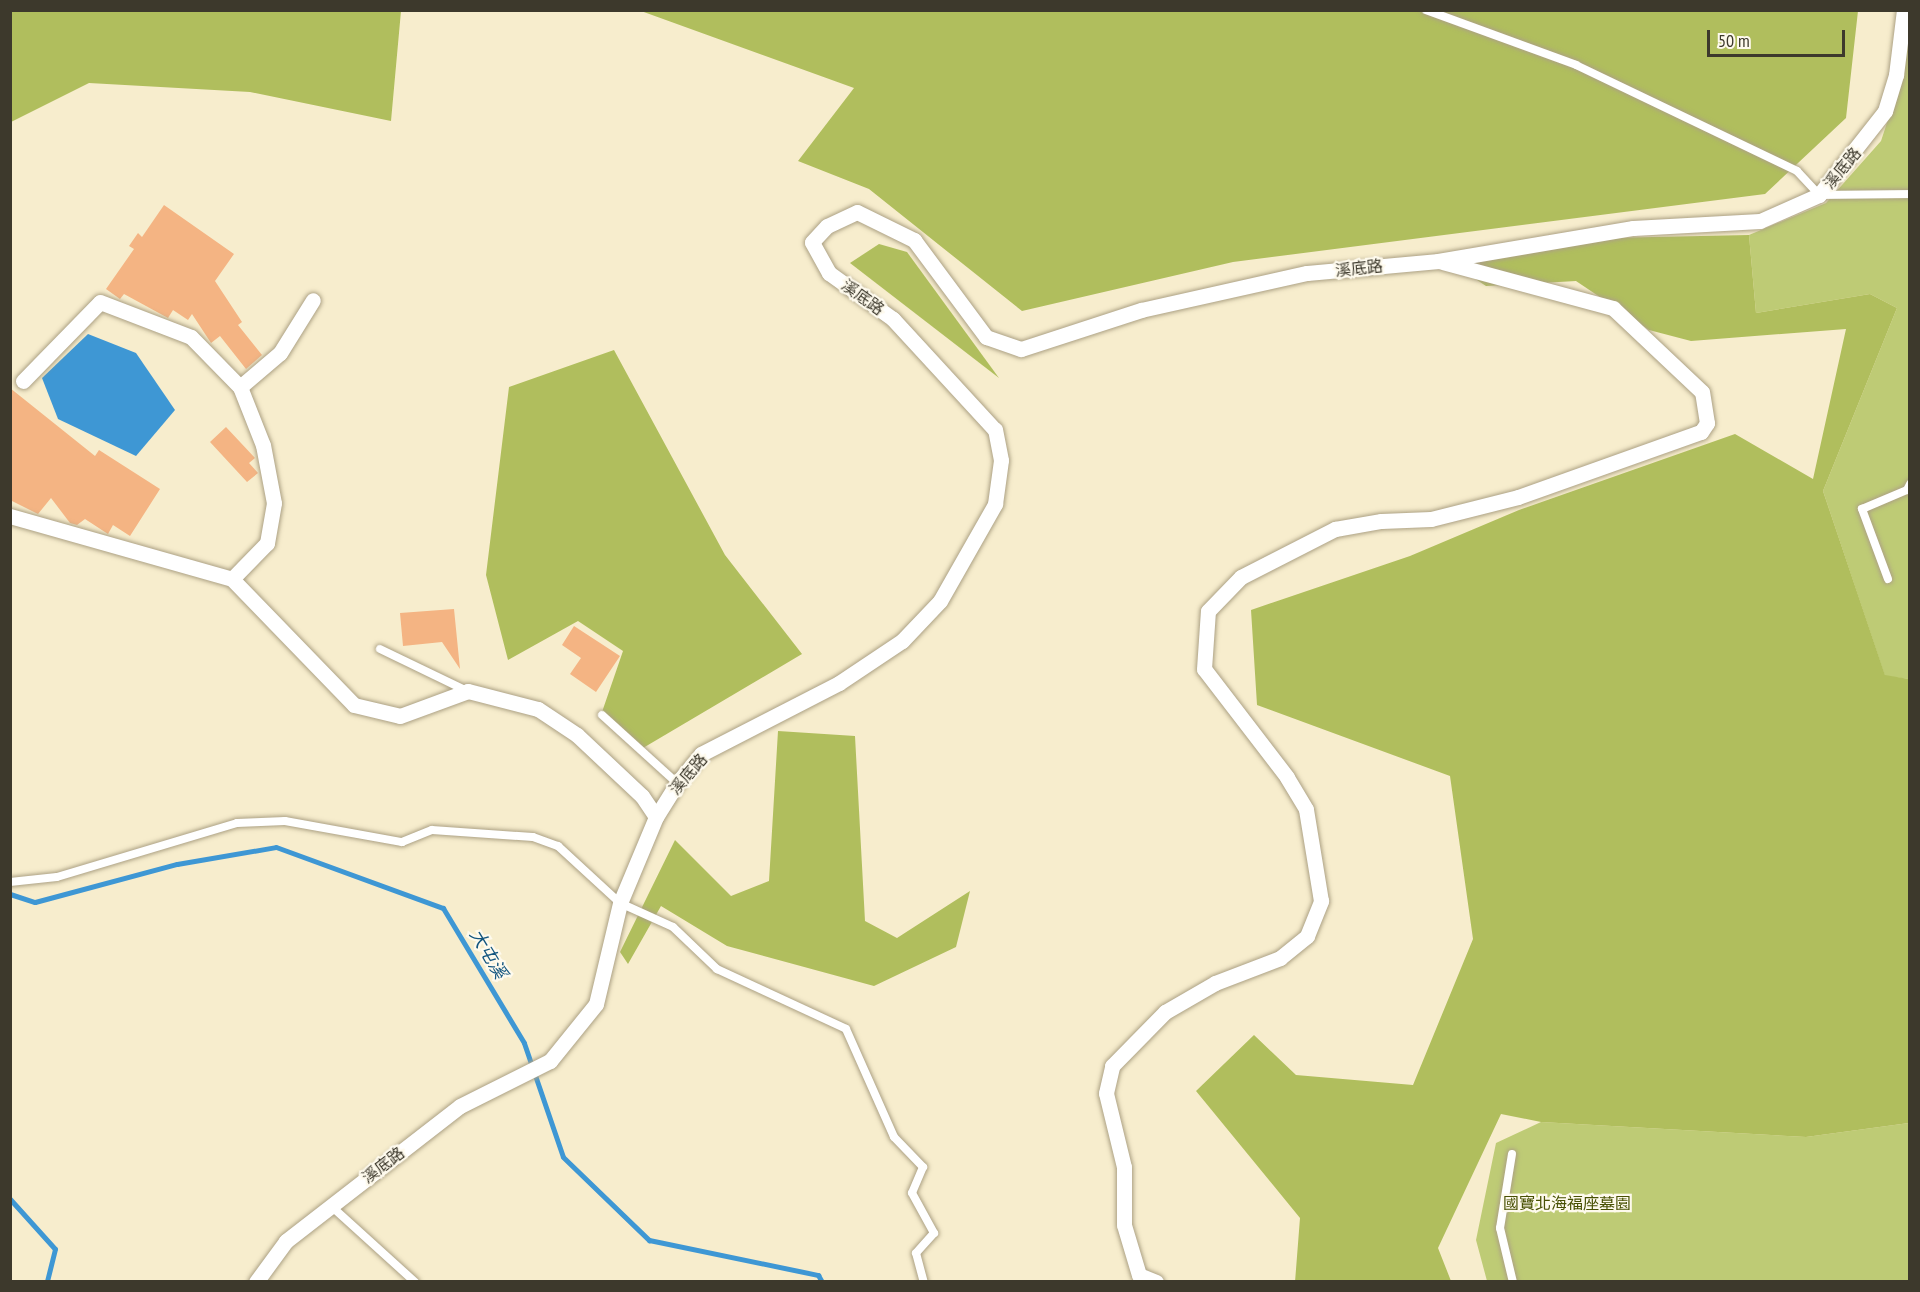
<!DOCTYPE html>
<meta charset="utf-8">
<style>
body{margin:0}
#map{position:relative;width:1920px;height:1292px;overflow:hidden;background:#f7edcd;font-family:"PT Sans Narrow","Noto Sans TC",sans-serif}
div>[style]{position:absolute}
.green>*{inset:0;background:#becb75}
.forest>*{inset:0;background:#b0be5d}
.water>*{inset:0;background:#3e97d4}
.stream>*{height:5px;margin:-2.5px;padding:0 2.5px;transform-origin:2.5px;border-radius:2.5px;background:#3e97d4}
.building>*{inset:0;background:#f4b483}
.roads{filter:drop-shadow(0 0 2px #aca184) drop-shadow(0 0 2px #aca184)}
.lane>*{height:8px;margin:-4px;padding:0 4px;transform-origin:4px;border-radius:4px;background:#fff}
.street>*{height:15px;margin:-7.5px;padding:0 7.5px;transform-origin:7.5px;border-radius:7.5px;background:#fff}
span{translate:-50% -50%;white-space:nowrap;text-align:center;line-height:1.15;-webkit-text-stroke:4.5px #fefaed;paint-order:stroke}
.street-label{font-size:16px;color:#3d392c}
.park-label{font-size:16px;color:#485003}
.water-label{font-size:18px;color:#14567f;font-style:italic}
.frame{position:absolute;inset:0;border:12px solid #3d392c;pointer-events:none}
.scale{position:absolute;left:1707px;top:30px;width:138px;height:27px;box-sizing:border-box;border:3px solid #3d392c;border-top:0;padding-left:8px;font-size:18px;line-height:21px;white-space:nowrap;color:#3d392c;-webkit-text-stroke:4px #fefaed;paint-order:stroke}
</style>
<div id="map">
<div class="green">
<div style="clip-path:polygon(1909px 11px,1909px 679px,1885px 676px,1823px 491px,1897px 308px,1870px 294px,1756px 313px,1749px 235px,1826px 203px,1881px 141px,1901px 80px)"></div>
<div style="clip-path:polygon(1541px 1122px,1806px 1137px,1909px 1123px,1909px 1281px,1487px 1281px,1476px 1240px,1496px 1143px)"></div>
</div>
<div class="forest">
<div style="clip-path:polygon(11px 10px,401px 11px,391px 121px,250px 92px,89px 83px,11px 122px)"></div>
<div style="clip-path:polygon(641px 11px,1858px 11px,1846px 118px,1765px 194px,1233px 262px,1022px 311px,869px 189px,798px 161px,854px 88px)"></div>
<div style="clip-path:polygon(1749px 235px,1756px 313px,1870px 294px,1897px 308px,1823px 491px,1885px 675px,1909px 679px,1909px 1123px,1806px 1137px,1541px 1122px,1501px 1114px,1438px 1248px,1451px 1281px,1295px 1282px,1300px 1218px,1196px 1091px,1254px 1035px,1296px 1075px,1413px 1085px,1473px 939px,1450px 776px,1257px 705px,1251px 610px,1410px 556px,1519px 510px,1735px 434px,1813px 479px,1846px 329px,1691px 341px,1649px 330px,1576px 281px,1486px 286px,1450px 262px,1605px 238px)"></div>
<div style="clip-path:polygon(879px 244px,907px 252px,999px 378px,850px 263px)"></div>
<div style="clip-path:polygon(614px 350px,725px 555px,802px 654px,643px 748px,602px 712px,623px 651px,578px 621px,508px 660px,486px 575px,509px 387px)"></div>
<div style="clip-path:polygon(778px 731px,855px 736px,865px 921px,897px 938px,970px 891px,956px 947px,874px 986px,727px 946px,661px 906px,628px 964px,620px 952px,675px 840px,731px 896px,769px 881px)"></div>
</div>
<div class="water">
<div style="clip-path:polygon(88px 334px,136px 353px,175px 410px,136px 456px,58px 419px,42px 378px)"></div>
</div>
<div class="stream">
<div style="left:10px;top:894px;width:26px;rotate:18deg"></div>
<div style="left:35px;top:902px;width:147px;rotate:-15deg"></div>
<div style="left:177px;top:864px;width:100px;rotate:-9.7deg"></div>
<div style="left:276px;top:847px;width:178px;rotate:20.1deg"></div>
<div style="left:443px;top:908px;width:157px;rotate:59deg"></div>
<div style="left:524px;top:1043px;width:120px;rotate:71.1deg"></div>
<div style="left:563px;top:1157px;width:120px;rotate:44deg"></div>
<div style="left:649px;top:1240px;width:173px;rotate:11.7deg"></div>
<div style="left:818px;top:1275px;width:8px;rotate:60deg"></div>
<div style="left:10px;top:1199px;width:67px;rotate:48deg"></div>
<div style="left:55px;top:1249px;width:34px;rotate:104deg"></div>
</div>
<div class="building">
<div style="clip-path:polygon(164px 205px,234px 254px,215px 281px,242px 322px,238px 325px,262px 355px,246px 369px,220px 336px,211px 343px,192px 314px,188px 320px,173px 310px,168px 318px,124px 294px,120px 299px,106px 289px,134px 249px,129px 246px,138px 233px,142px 237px)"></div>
<div style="clip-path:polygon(10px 388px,95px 456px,99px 450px,160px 489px,130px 536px,113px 525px,108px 534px,85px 519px,77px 525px,70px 523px,51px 498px,38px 514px,10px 500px)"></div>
<div style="clip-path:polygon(226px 427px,255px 458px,249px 463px,258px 473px,247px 482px,210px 442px)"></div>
<div style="clip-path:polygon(454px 609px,460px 669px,442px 642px,403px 646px,400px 613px)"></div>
<div style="clip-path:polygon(574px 626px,620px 656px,596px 692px,570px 674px,581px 658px,562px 645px)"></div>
</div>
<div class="roads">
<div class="lane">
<div style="left:1426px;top:10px;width:160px;rotate:20.1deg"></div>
<div style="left:1576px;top:65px;width:245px;rotate:25.6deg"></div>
<div style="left:1797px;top:171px;width:33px;rotate:47deg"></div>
<div style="left:1819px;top:195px;width:91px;rotate:-0.6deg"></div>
<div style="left:1888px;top:579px;width:75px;rotate:-110.4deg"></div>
<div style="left:1862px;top:509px;width:49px;rotate:-22.9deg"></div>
<div style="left:1907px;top:490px;width:7px;rotate:-63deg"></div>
<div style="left:380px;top:649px;width:97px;rotate:25.8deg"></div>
<div style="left:602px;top:715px;width:101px;rotate:42.2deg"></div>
<div style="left:10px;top:882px;width:47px;rotate:-6.1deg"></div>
<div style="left:57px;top:877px;width:188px;rotate:-16.7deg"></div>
<div style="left:237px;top:823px;width:48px;rotate:-2.4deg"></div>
<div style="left:285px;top:821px;width:119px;rotate:10.2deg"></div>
<div style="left:402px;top:842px;width:32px;rotate:-22deg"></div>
<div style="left:432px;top:830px;width:101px;rotate:4deg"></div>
<div style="left:533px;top:837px;width:27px;rotate:20deg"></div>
<div style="left:558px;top:846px;width:84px;rotate:42.6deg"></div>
<div style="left:620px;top:903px;width:58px;rotate:24.4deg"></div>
<div style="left:673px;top:927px;width:61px;rotate:43.7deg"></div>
<div style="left:717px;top:969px;width:142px;rotate:24.9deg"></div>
<div style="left:846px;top:1029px;width:118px;rotate:66deg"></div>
<div style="left:894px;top:1137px;width:42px;rotate:46deg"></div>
<div style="left:923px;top:1167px;width:28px;rotate:113deg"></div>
<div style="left:912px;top:1193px;width:46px;rotate:61.2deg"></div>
<div style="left:934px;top:1233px;width:27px;rotate:132deg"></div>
<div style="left:916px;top:1253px;width:30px;rotate:75deg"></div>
<div style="left:1512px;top:1154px;width:75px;rotate:99.2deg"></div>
<div style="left:1500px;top:1228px;width:56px;rotate:76.5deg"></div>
<div style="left:330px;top:1205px;width:115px;rotate:42.2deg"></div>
</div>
<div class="street">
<div style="left:23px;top:381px;width:110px;rotate:-45.7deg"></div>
<div style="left:100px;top:302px;width:97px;rotate:21deg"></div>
<div style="left:191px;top:337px;width:70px;rotate:45.6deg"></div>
<div style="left:240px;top:387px;width:62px;rotate:68.4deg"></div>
<div style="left:263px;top:445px;width:59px;rotate:79.3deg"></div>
<div style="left:274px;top:503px;width:41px;rotate:99.9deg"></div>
<div style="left:267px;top:543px;width:50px;rotate:134.2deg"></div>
<div style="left:240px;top:387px;width:52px;rotate:-40.4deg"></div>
<div style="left:280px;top:353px;width:62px;rotate:-58.1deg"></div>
<div style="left:10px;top:516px;width:231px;rotate:15.8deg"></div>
<div style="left:232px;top:579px;width:175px;rotate:45.9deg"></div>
<div style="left:354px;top:705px;width:47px;rotate:13.4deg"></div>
<div style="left:400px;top:716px;width:72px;rotate:-20.2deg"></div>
<div style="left:468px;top:691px;width:72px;rotate:14.4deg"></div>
<div style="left:538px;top:709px;width:47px;rotate:33.7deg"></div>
<div style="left:577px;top:735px;width:89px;rotate:43.2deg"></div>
<div style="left:642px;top:796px;width:25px;rotate:56deg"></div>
<div style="left:256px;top:1282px;width:51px;rotate:-53.8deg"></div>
<div style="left:286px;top:1241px;width:220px;rotate:-37.8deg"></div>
<div style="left:460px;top:1106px;width:101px;rotate:-26.6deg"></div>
<div style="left:550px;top:1061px;width:73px;rotate:-51.1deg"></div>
<div style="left:596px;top:1004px;width:104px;rotate:-76.6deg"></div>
<div style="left:620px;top:903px;width:93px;rotate:-67.3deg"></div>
<div style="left:656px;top:817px;width:40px;rotate:-58deg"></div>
<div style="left:677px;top:783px;width:38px;rotate:-50deg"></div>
<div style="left:701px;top:754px;width:155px;rotate:-27.2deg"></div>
<div style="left:839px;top:683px;width:76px;rotate:-33.7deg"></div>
<div style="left:902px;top:641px;width:55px;rotate:-46.5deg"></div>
<div style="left:940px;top:601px;width:112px;rotate:-60.4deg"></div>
<div style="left:995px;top:504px;width:44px;rotate:-82.2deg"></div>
<div style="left:1001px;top:460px;width:31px;rotate:-101deg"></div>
<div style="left:995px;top:430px;width:151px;rotate:-132.6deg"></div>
<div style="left:893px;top:319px;width:79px;rotate:-144.3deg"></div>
<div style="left:829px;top:273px;width:35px;rotate:-119deg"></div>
<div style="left:812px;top:242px;width:22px;rotate:-47deg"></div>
<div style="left:827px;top:226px;width:33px;rotate:-25deg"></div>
<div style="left:857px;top:212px;width:64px;rotate:26.2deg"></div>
<div style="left:914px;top:240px;width:121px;rotate:53.4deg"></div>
<div style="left:986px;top:337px;width:37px;rotate:19deg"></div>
<div style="left:1021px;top:349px;width:126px;rotate:-18deg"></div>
<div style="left:1141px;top:310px;width:170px;rotate:-12.6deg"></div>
<div style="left:1307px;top:273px;width:132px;rotate:-5.2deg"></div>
<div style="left:1438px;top:261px;width:198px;rotate:-9.6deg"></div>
<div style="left:1633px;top:228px;width:127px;rotate:-3.2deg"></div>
<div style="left:1760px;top:221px;width:64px;rotate:-23.8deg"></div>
<div style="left:1819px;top:195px;width:107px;rotate:-51.8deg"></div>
<div style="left:1885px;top:111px;width:38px;rotate:-73deg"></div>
<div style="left:1896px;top:75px;width:65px;rotate:-83deg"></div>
<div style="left:1156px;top:1282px;width:18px;rotate:-158deg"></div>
<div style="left:1139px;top:1275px;width:52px;rotate:-106.7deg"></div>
<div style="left:1124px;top:1225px;width:58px;rotate:-90deg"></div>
<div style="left:1124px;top:1167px;width:76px;rotate:-103.7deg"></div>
<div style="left:1106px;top:1093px;width:28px;rotate:-77deg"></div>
<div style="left:1112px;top:1066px;width:76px;rotate:-45.5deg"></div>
<div style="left:1165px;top:1012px;width:58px;rotate:-30.1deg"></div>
<div style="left:1215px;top:983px;width:70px;rotate:-21deg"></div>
<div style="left:1280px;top:958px;width:35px;rotate:-39deg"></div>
<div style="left:1307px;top:936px;width:38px;rotate:-68deg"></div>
<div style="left:1321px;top:901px;width:93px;rotate:-99.3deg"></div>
<div style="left:1306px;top:809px;width:37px;rotate:-121deg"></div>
<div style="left:1287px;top:777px;width:136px;rotate:-127.5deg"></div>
<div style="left:1204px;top:669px;width:58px;rotate:-86.1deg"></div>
<div style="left:1208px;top:611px;width:47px;rotate:-45.9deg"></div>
<div style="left:1241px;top:577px;width:106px;rotate:-27.1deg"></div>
<div style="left:1335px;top:529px;width:47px;rotate:-9.9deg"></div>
<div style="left:1381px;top:521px;width:50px;rotate:-2.3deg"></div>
<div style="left:1431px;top:519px;width:90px;rotate:-14.2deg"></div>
<div style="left:1518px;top:497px;width:194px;rotate:-19.6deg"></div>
<div style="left:1701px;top:432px;width:11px;rotate:-56deg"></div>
<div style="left:1707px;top:423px;width:31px;rotate:-99deg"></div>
<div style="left:1702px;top:392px;width:122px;rotate:-136.7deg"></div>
<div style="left:1613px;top:308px;width:176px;rotate:-164.9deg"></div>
</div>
</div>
<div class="street-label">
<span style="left:1842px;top:168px;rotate:-50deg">溪底路</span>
<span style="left:1359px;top:268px;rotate:-6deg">溪底路</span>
<span style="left:863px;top:297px;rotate:36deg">溪底路</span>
<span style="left:688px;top:774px;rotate:-49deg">溪底路</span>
<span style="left:383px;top:1165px;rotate:-37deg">溪底路</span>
</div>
<div class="park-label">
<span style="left:1567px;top:1203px">國寶北海福座墓園</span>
</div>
<div class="water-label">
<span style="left:488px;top:954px;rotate:59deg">大屯溪</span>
</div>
<div class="frame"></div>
<div class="scale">50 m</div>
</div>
